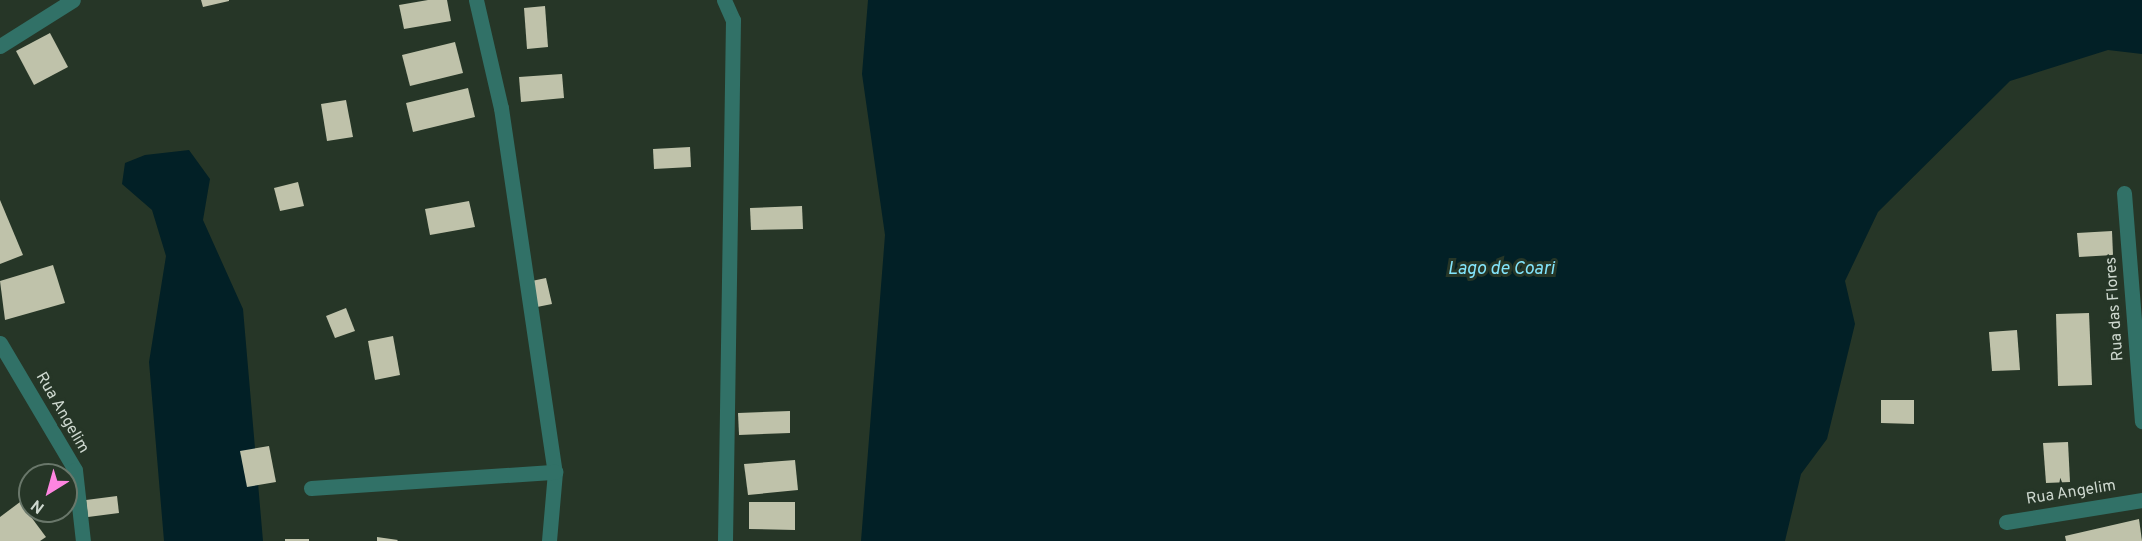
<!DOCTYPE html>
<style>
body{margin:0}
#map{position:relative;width:2142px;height:541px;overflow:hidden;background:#263627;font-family:Overpass,sans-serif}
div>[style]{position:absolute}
.water>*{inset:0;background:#022026}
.building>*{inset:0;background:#bfc2aa}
.street>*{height:15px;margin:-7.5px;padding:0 7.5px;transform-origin:7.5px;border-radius:7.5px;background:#317167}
span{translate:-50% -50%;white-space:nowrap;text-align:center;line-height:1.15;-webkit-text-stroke:6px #263627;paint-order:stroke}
.street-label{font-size:16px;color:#ced8cf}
.water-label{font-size:18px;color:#83e5fc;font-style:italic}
.north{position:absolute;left:18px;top:463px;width:60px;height:60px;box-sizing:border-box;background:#263627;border:2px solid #69776a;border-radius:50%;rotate:217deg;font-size:16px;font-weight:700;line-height:24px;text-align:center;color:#ced8cf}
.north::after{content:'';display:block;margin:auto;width:21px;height:27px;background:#fe85e0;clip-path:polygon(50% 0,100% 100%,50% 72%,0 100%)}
</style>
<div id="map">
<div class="water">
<div style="clip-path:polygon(868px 0,2142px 0,2142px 54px,2108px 50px,2010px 81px,1878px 212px,1845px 281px,1855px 324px,1827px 439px,1801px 474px,1785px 541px,861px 541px,885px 235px,862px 74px)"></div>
<div style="clip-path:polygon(189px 150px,210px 179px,203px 220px,243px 309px,263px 541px,164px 541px,149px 362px,166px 256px,152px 210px,122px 184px,125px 163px,145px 155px)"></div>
</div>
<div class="building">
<div style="clip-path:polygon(201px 0,229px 0,229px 1px,203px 7px)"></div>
<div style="clip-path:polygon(428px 0,447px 0,451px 21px,404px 29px,399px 5px)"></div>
<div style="clip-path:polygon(545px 6px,548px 47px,527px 49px,524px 8px)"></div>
<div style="clip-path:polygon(50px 33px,68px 67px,34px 85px,16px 51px)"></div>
<div style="clip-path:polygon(455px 42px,463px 73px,410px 86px,402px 55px)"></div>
<div style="clip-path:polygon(562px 74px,564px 98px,521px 102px,519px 77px)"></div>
<div style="clip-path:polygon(468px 88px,475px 117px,413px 132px,406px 103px)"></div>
<div style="clip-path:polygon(346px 100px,353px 137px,327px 141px,321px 104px)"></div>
<div style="clip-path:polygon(690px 147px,691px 167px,654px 169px,653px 149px)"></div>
<div style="clip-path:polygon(298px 182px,304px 206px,280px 211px,274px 188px)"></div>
<div style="clip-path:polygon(0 200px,23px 255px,0 264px)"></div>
<div style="clip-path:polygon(469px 201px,475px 227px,430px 235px,425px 209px)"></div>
<div style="clip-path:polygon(802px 206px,803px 229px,751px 230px,750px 208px)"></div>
<div style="clip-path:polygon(2112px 231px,2113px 255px,2079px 257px,2077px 233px)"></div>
<div style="clip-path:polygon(53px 265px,65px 303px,5px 320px,0 281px)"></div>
<div style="clip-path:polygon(546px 278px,552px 304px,532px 308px,527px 282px)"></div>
<div style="clip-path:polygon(346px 308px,355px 331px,335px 338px,326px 316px)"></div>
<div style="clip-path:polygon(2089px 313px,2092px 385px,2058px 386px,2056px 314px)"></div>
<div style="clip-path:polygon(2017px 330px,2020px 370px,1992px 371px,1989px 332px)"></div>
<div style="clip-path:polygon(393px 336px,400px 375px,375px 380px,368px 341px)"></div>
<div style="clip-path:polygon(1881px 400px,1914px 400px,1914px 424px,1881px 423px)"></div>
<div style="clip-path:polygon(790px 411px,790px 433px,739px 435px,738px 413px)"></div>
<div style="clip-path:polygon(2068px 442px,2070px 482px,2046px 483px,2043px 443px)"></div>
<div style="clip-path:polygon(269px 446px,276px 482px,247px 487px,240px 451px)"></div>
<div style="clip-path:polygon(795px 460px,798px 490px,748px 495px,744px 464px)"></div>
<div style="clip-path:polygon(117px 496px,119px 513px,88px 517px,86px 500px)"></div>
<div style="clip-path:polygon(20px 502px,46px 537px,40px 541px,0 541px,0 517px)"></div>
<div style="clip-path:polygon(749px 502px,795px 502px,795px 530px,749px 529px)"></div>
<div style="clip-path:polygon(2139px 519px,2142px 541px,2066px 541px,2065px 536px)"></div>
<div style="clip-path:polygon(377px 537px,398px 540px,397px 541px,377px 541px)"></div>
<div style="clip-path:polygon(285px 539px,309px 539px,309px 541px,285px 541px)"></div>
</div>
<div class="street">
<div style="left:476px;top:0;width:111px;rotate:77deg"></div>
<div style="left:501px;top:108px;width:368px;rotate:81.6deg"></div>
<div style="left:555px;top:472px;width:69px;rotate:95deg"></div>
<div style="left:724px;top:0;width:22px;rotate:66deg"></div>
<div style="left:733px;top:20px;width:521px;rotate:90.88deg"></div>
<div style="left:0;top:46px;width:86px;rotate:-32.2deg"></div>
<div style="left:2124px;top:193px;width:229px;rotate:85.5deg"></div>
<div style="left:0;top:343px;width:147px;rotate:59.4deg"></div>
<div style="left:75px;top:470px;width:71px;rotate:83.6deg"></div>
<div style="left:311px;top:488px;width:245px;rotate:-3.8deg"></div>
<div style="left:2006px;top:522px;width:138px;rotate:-9.2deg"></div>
</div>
<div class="street-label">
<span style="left:2115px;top:309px;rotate:-94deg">Rua das Flores</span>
<span style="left:62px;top:413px;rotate:60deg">Rua Angelim</span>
<span style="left:2071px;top:493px;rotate:-9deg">Rua Angelim</span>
</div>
<div class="water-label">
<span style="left:1501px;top:270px">Lago de Coari</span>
</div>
<div class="north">N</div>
</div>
